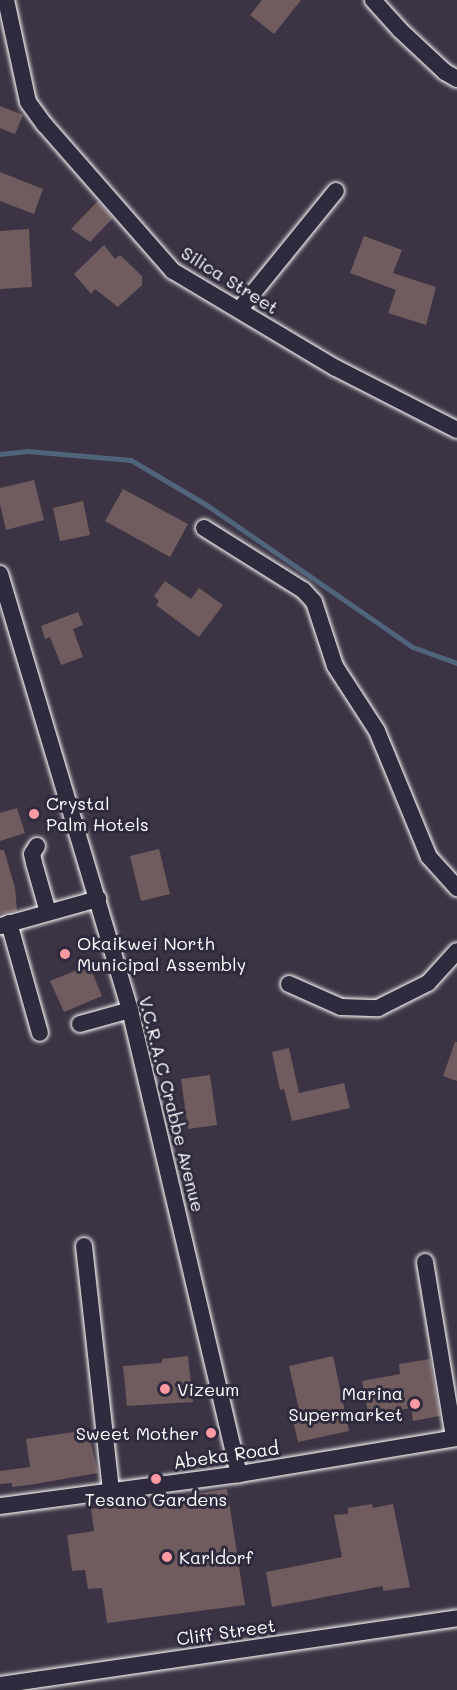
<!DOCTYPE html>
<style>
body{margin:0}
#map{position:relative;width:457px;height:1690px;overflow:hidden;background:#3c3444;font-family:Mali,sans-serif}
div>[style]{position:absolute}
.stream>*{height:4.5px;margin:-2.25px;padding:0 2.25px;transform-origin:2.25px;border-radius:2.25px;background:#50647b}
.building>*{inset:0;background:#705c5e}
.roads{filter:drop-shadow(0 0 2px #fff) drop-shadow(0 0 2px #fff)}
.minor>*{height:16px;margin:-8px;padding:0 8px;transform-origin:8px;border-radius:8px;background:#2f2a3d}
.dots>*{width:16px;height:16px;translate:-50% -50%;box-sizing:border-box;border:3px solid #2f2a3d;border-radius:50%}
span{translate:-50% -50%;white-space:nowrap;text-align:center;line-height:1.15;-webkit-text-stroke:6px #2f2a3d;paint-order:stroke}
.street-label{font-size:18px;color:#fff}
.poi-label{font-size:18px;color:#fff}
.left{translate:0 -50%;text-align:left}
.right{translate:-100% -50%;text-align:right}
</style>
<div id="map">
<div class="stream">
<div style="left:0;top:454px;width:28px;rotate:-6deg"></div>
<div style="left:28px;top:451px;width:103px;rotate:5deg"></div>
<div style="left:131px;top:460px;width:88px;rotate:30.6deg"></div>
<div style="left:207px;top:505px;width:250px;rotate:34.6deg"></div>
<div style="left:413px;top:647px;width:47px;rotate:20deg"></div>
</div>
<div class="building">
<div style="clip-path:polygon(262px 0,301px 0,274px 34px,250px 15px)"></div>
<div style="clip-path:polygon(0 106px,23px 115px,15px 134px,0 128px)"></div>
<div style="clip-path:polygon(0 172px,43px 189px,34px 214px,0 201px)"></div>
<div style="clip-path:polygon(98px 201px,113px 218px,90px 242px,71px 229px)"></div>
<div style="clip-path:polygon(29px 229px,32px 287px,0 289px,0 231px)"></div>
<div style="clip-path:polygon(364px 236px,402px 250px,393px 273px,436px 287px,426px 325px,388px 313px,396px 290px,350px 273px)"></div>
<div style="clip-path:polygon(104px 245px,115px 259px,120px 255px,142px 276px,142px 285px,118px 307px,95px 289px,91px 294px,74px 274px)"></div>
<div style="clip-path:polygon(34px 480px,44px 520px,6px 530px,0 504px,0 488px)"></div>
<div style="clip-path:polygon(123px 489px,188px 524px,170px 557px,105px 521px)"></div>
<div style="clip-path:polygon(83px 501px,90px 535px,60px 541px,53px 508px)"></div>
<div style="clip-path:polygon(165px 581px,191px 599px,199px 588px,223px 605px,199px 637px,156px 605px,159px 601px,154px 596px)"></div>
<div style="clip-path:polygon(78px 612px,83px 625px,73px 629px,83px 657px,61px 665px,50px 637px,45px 639px,41px 626px)"></div>
<div style="clip-path:polygon(17px 808px,25px 833px,0 841px,0 813px)"></div>
<div style="clip-path:polygon(159px 849px,170px 894px,141px 901px,130px 856px)"></div>
<div style="clip-path:polygon(0 850px,4px 850px,15px 888px,17px 911px,0 914px)"></div>
<div style="clip-path:polygon(89px 965px,102px 996px,64px 1012px,50px 981px)"></div>
<div style="clip-path:polygon(455px 1042px,457px 1042px,457px 1081px,443px 1076px)"></div>
<div style="clip-path:polygon(289px 1048px,299px 1093px,344px 1083px,350px 1108px,292px 1121px,284px 1089px,280px 1090px,272px 1052px)"></div>
<div style="clip-path:polygon(210px 1075px,217px 1125px,188px 1129px,181px 1079px)"></div>
<div style="clip-path:polygon(188px 1356px,193px 1402px,127px 1406px,123px 1366px,162px 1363px,162px 1359px)"></div>
<div style="clip-path:polygon(333px 1356px,349px 1431px,298px 1442px,292px 1416px,300px 1414px,289px 1366px)"></div>
<div style="clip-path:polygon(430px 1359px,440px 1416px,413px 1421px,411px 1408px,369px 1416px,362px 1381px,400px 1374px,399px 1364px)"></div>
<div style="clip-path:polygon(88px 1430px,98px 1473px,29px 1485px,12px 1487px,12px 1483px,0 1484px,0 1471px,30px 1467px,26px 1439px)"></div>
<div style="clip-path:polygon(227px 1489px,245px 1605px,107px 1623px,102px 1588px,88px 1589px,85px 1570px,72px 1571px,67px 1535px,94px 1531px,91px 1509px)"></div>
<div style="clip-path:polygon(372px 1504px,373px 1508px,393px 1504px,410px 1587px,383px 1591px,383px 1586px,272px 1607px,266px 1572px,342px 1557px,334px 1515px,348px 1514px,348px 1508px)"></div>
</div>
<div class="roads">
<div class="minor">
<div style="left:6px;top:0;width:104px;rotate:77.8deg"></div>
<div style="left:28px;top:102px;width:29px;rotate:54deg"></div>
<div style="left:45px;top:125px;width:194px;rotate:48.8deg"></div>
<div style="left:173px;top:271px;width:190px;rotate:30.8deg"></div>
<div style="left:336px;top:368px;width:136px;rotate:27.1deg"></div>
<div style="left:373px;top:0;width:40px;rotate:48deg"></div>
<div style="left:400px;top:30px;width:62px;rotate:43deg"></div>
<div style="left:445px;top:72px;width:14px;rotate:30deg"></div>
<div style="left:240px;top:309px;width:152px;rotate:-50.9deg"></div>
<div style="left:204px;top:528px;width:117px;rotate:32.1deg"></div>
<div style="left:303px;top:590px;width:16px;rotate:47deg"></div>
<div style="left:314px;top:602px;width:67px;rotate:71.8deg"></div>
<div style="left:335px;top:666px;width:77px;rotate:57.1deg"></div>
<div style="left:377px;top:731px;width:136px;rotate:67.6deg"></div>
<div style="left:429px;top:857px;width:42px;rotate:47.9deg"></div>
<div style="left:0;top:574px;width:455px;rotate:73.4deg"></div>
<div style="left:130px;top:1010px;width:477px;rotate:76.8deg"></div>
<div style="left:37px;top:846px;width:9px;rotate:122deg"></div>
<div style="left:32px;top:854px;width:9px;rotate:77deg"></div>
<div style="left:34px;top:863px;width:51px;rotate:74.1deg"></div>
<div style="left:9px;top:923px;width:114px;rotate:74.3deg"></div>
<div style="left:1px;top:926px;width:101px;rotate:-15.6deg"></div>
<div style="left:289px;top:984px;width:57px;rotate:23.9deg"></div>
<div style="left:341px;top:1007px;width:37px;rotate:2deg"></div>
<div style="left:378px;top:1008px;width:56px;rotate:-26.6deg"></div>
<div style="left:428px;top:983px;width:43px;rotate:-47.8deg"></div>
<div style="left:80px;top:1024px;width:52px;rotate:-15.6deg"></div>
<div style="left:84px;top:1246px;width:244px;rotate:83.7deg"></div>
<div style="left:425px;top:1262px;width:178px;rotate:80.6deg"></div>
<div style="left:0;top:1506px;width:241px;rotate:-7.6deg"></div>
<div style="left:239px;top:1474px;width:221px;rotate:-9.4deg"></div>
<div style="left:0;top:1685px;width:462px;rotate:-8.3deg"></div>
</div>
</div>
<div class="dots">
<div style="left:34px;top:814px;background:#ff9aa2"></div>
<div style="left:65px;top:954px;background:#ff9aa2"></div>
<div style="left:165px;top:1389px;background:#ff9aa2"></div>
<div style="left:415px;top:1404px;background:#ff9aa2"></div>
<div style="left:211px;top:1433px;background:#ff9aa2"></div>
<div style="left:156px;top:1479px;background:#ff9aa2"></div>
<div style="left:167px;top:1557px;background:#ff9aa2"></div>
</div>
<div class="street-label">
<span style="left:230px;top:280px;rotate:32deg">Silica Street</span>
<span style="left:172px;top:1104px;rotate:76deg">V.C.R.A.C Crabbe Avenue</span>
<span style="left:226px;top:1455px;rotate:-8deg">Abeka Road</span>
<span style="left:226px;top:1632px;rotate:-8deg">Cliff Street</span>
</div>
<div class="poi-label">
<span class="left" style="left:46px;top:814px">Crystal<br>Palm Hotels</span>
<span class="left" style="left:77px;top:954px">Okaikwei North<br>Municipal Assembly</span>
<span class="left" style="left:177px;top:1389px">Vizeum</span>
<span class="right" style="left:403px;top:1404px">Marina<br>Supermarket</span>
<span class="right" style="left:199px;top:1433px">Sweet Mother</span>
<span style="left:156px;top:1499px">Tesano Gardens</span>
<span class="left" style="left:179px;top:1557px">Karldorf</span>
</div>
</div>
